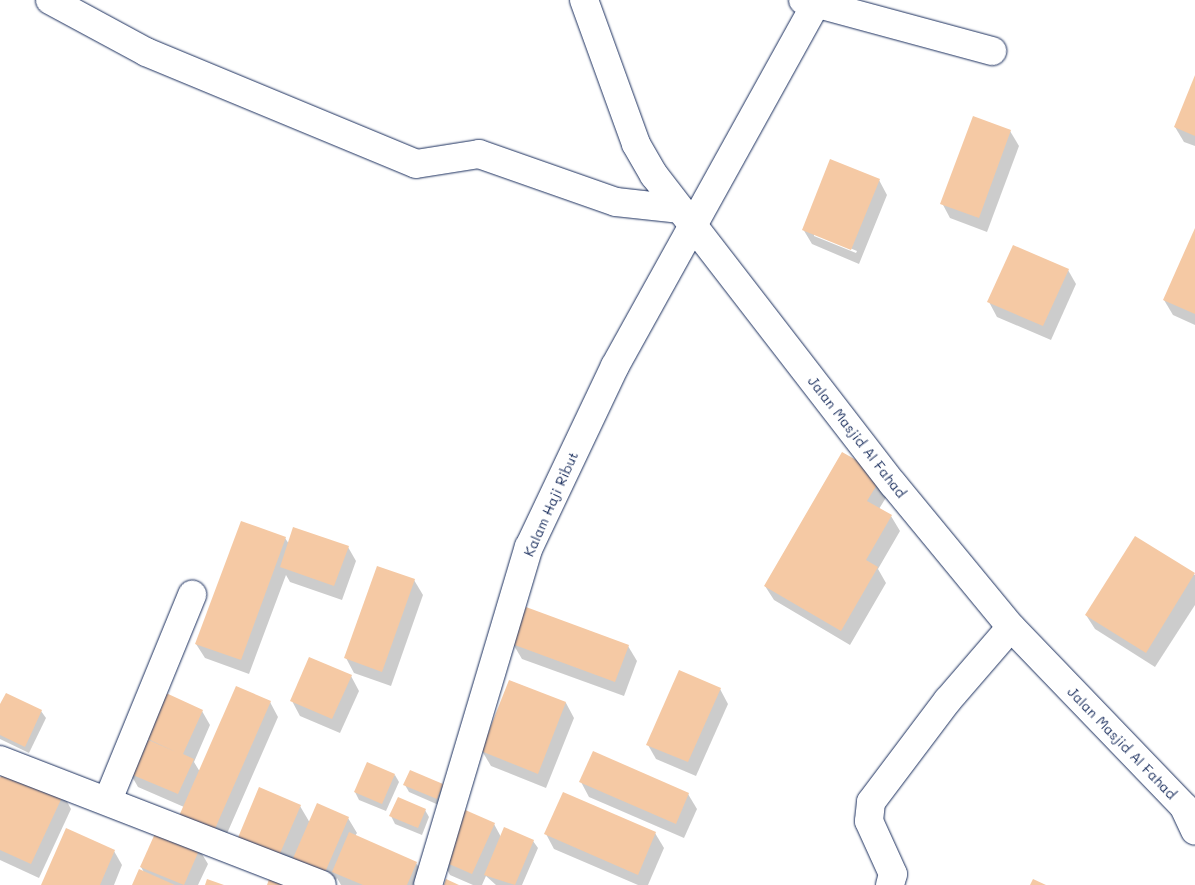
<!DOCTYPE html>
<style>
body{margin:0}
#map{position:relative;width:1195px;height:885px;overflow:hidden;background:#fff;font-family:Mali,sans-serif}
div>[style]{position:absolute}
.shadow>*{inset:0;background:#0003}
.building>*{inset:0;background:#f5c9a4}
.roads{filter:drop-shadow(0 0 1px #1b2f5e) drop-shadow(0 0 1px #1b2f5e)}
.minor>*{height:28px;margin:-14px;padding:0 14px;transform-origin:14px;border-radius:14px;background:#fff}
span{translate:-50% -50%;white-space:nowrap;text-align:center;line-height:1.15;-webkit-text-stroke:5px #fff;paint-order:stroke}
.street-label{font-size:14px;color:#1b2f5e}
</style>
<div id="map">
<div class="shadow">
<div style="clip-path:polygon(1195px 78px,1195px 146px,1184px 142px,1175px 127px)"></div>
<div style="clip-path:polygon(1010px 131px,1019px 146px,987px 232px,950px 218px,942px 203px)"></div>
<div style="clip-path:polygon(evenodd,879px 180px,887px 195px,859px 264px,812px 244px,803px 229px,879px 180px,814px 233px,857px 251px,856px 253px,814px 236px,814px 233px)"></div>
<div style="clip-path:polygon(1195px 231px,1195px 325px,1173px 315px,1164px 300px)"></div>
<div style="clip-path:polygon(1068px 270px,1076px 284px,1051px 340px,997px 317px,989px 302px)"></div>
<div style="clip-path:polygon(843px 454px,890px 491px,879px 509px,891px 516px,900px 531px,878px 569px,886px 583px,850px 645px,774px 600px,765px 586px)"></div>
<div style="clip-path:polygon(285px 538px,289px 544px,348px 547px,356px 561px,342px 600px,290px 582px,286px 575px,249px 674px,205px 658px,196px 644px)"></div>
<div style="clip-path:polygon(1135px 538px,1195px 575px,1195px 605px,1155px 667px,1095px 629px,1086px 615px)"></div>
<div style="clip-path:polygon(414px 580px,423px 595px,391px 686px,354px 673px,346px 658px)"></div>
<div style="clip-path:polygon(513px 644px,628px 646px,637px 661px,624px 696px,522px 659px)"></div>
<div style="clip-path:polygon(351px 676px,359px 691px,340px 733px,300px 716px,292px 701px)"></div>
<div style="clip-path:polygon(510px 681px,566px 703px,574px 718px,546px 788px,491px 766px,482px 751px)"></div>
<div style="clip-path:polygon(720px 689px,728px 704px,696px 776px,656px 759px,648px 745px)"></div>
<div style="clip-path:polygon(270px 702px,278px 717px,222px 845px,184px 807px,138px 787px,130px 773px,150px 742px,148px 737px,202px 711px,210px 725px,194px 762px,200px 772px)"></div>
<div style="clip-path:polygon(0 707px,41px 711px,46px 718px,29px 753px,0 739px)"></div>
<div style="clip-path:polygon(395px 775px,399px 782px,386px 811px,359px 800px,355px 792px)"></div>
<div style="clip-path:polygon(0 781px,63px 794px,71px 809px,39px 878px,0 860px)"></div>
<div style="clip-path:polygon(581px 782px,688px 794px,697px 809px,684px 838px,589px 797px)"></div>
<div style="clip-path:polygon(405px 785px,442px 785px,446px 792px,441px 806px,409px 792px)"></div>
<div style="clip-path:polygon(300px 806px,310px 823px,348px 818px,357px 833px,355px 836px,416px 863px,425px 877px,421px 885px,341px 885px,337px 878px,334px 885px,246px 855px)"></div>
<div style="clip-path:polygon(425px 810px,429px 817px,422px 835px,395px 824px,391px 816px)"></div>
<div style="clip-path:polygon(494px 824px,501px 837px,533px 841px,538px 848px,522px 885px,496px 885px,486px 876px,482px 885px,473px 885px,450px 875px,442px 860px)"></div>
<div style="clip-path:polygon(655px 833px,664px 848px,648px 885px,638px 885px,554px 849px,546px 834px)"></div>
<div style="clip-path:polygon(199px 849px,208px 864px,198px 885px,133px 885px,145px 874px,141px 867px)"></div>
<div style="clip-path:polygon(114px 851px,122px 865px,114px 885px,42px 885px)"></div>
</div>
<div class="building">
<div style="clip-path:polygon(1195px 75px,1195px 136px,1174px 127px)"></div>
<div style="clip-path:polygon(973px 116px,1011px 130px,979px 218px,940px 204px)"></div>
<div style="clip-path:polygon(830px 159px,880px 179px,851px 250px,802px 230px)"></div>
<div style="clip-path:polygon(1195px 228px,1195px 314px,1163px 300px)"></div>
<div style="clip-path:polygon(1013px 245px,1069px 269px,1043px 326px,987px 302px)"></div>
<div style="clip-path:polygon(842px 452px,883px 475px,867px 501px,892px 515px,866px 560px,878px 567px,841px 631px,764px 586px)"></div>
<div style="clip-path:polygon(241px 521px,286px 537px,241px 660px,195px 644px)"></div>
<div style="clip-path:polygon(293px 527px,349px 546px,334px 586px,280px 567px)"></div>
<div style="clip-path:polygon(1135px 536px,1195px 573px,1146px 653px,1085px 615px)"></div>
<div style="clip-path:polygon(377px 566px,415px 579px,382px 672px,344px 658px)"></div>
<div style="clip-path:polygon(526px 607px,629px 645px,615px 682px,512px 644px)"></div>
<div style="clip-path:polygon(309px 657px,352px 675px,332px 719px,290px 701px)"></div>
<div style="clip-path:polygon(679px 670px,721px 688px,688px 762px,646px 745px)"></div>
<div style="clip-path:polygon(509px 680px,566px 702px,538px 774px,481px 751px)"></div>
<div style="clip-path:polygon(236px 686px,271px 701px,214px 831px,179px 816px)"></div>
<div style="clip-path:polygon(6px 693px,42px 710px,25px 747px,0 735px,0 704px)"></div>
<div style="clip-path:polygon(166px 693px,203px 710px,183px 754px,194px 759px,178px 794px,128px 773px,144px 738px,176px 752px,146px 738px)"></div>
<div style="clip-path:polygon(593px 751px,689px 793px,676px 824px,579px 782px)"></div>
<div style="clip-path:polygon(367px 762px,395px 774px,382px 804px,354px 792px)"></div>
<div style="clip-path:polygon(5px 766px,64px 793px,31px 864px,0 850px,0 778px)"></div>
<div style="clip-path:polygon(410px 770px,443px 784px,437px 799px,403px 785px)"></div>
<div style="clip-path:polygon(259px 787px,301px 805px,278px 858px,237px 840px)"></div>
<div style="clip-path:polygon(563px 792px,656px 832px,638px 875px,544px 834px)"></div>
<div style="clip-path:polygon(398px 797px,426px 809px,418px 828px,389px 816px)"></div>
<div style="clip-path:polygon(317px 803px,349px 817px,323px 877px,291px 863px)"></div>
<div style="clip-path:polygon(463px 809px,495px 823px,472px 874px,440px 860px)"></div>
<div style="clip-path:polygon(504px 827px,534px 840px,515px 885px,484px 875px)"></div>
<div style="clip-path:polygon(66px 828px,115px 850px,100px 885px,41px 885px)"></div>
<div style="clip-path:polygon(157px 829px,200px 848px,184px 885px,140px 867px)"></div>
<div style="clip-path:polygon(349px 832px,417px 862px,407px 885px,363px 885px,332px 872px)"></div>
<div style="clip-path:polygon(139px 869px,175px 885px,132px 885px)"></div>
<div style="clip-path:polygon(207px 879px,224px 885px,205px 885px)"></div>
<div style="clip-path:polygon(269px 879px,284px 885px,267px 885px)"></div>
<div style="clip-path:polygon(446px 879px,459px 885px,444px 885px)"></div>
<div style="clip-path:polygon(1033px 879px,1046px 885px,1030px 885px)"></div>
</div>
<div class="roads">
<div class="minor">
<div style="left:50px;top:0;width:109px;rotate:28.4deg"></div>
<div style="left:146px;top:52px;width:292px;rotate:22.5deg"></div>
<div style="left:416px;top:164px;width:64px;rotate:-9deg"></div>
<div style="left:479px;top:154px;width:145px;rotate:19.3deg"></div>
<div style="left:616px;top:202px;width:63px;rotate:6.3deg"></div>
<div style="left:584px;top:0;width:153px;rotate:70.1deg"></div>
<div style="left:636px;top:144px;width:36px;rotate:60deg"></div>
<div style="left:654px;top:175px;width:391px;rotate:52.3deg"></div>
<div style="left:893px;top:484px;width:185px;rotate:50.5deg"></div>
<div style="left:1011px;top:627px;width:250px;rotate:46.1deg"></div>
<div style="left:1184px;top:807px;width:26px;rotate:65deg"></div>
<div style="left:803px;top:0;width:196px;rotate:15.1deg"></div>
<div style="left:0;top:760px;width:345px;rotate:21.2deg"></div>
<div style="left:108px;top:800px;width:222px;rotate:-67.7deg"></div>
<div style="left:428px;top:885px;width:353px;rotate:-73.4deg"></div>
<div style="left:529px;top:547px;width:200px;rotate:-64.6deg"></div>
<div style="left:615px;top:366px;width:414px;rotate:-61deg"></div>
<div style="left:890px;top:885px;width:11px;rotate:-75deg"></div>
<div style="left:893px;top:874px;width:58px;rotate:-114.4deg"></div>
<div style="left:869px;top:821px;width:19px;rotate:-84deg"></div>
<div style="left:871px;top:802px;width:128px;rotate:-53deg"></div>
<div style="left:948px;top:700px;width:96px;rotate:-49.2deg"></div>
</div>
</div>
<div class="street-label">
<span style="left:857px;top:437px;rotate:52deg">Jalan Masjid Al Fahad</span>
<span style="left:551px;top:504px;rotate:-66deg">Kalam Haji Ribut</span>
<span style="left:1122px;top:743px;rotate:46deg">Jalan Masjid Al Fahad</span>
</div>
</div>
